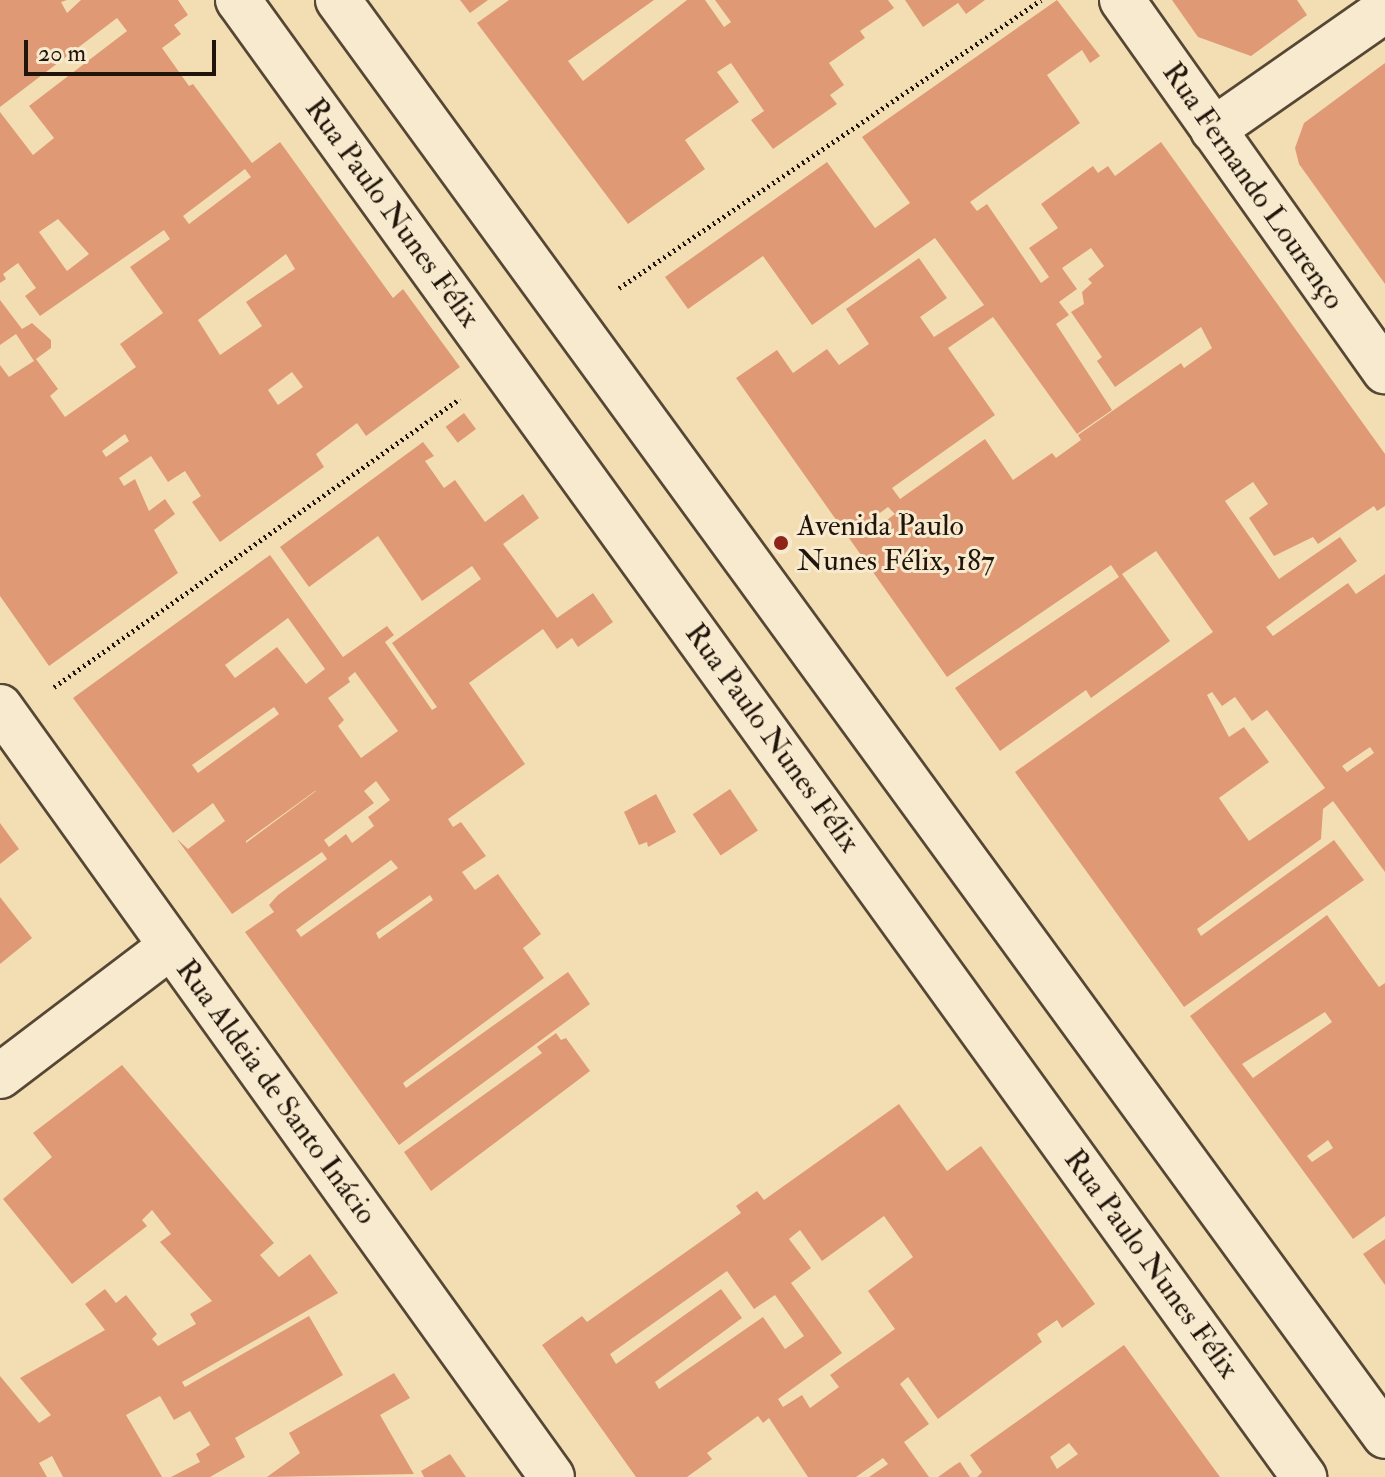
<!DOCTYPE html>
<html>
<head>
<meta charset="utf-8">
<style>
  body { margin:0 }
  #map { position:relative; width:1385px; height:1477px; overflow:hidden; background:#f3deb4; font-family:"IM FELL Double Pica",serif }
  div>[style] { position:absolute }
  [style*='--x'] { left:calc(var(--x)*1px); top:calc(var(--y)*1px); width:calc(var(--w)*1px); rotate:calc(var(--a)*1deg) }
  .building>* { inset:0; background:#df9a75; transform-origin:0 0 }
  .path>* { height:5px; margin-top:-2.5px; transform-origin:0; background:repeating-linear-gradient(90deg,#21150b 0 2px,transparent 0 6px) }
  .roads { filter:drop-shadow(2px 0 #564735) drop-shadow(-2px 0 #564735) drop-shadow(0 2px #564735) drop-shadow(0 -2px #564735) }
  .minor>* { height:44px; margin:-22px; padding:0 22px; transform-origin:22px; border-radius:22px; background:#f7eace }
  .secondary>* { height:44px; margin:-22px; padding:0 22px; transform-origin:22px; border-radius:22px; background:#f7eace }
  .dots>* { width:22px; height:22px; translate:-50% -50%; box-sizing:border-box; border:4px solid #f7eace; border-radius:50% }
  span { translate:-50% -50%; white-space:nowrap; text-align:center; line-height:1.15; -webkit-text-stroke:6px #f7eace; paint-order:stroke }
  .street-label { font-size:30px; color:#21150b }
  .poi-label { font-size:30px; color:#21150b }
  .left { translate:0 -50%; text-align:left }
  .scale { position:absolute; left:24px; top:40px; width:192px; height:36px; box-sizing:border-box; border:4px solid #21150b; border-top:0; padding-left:10px; font-size:24px; line-height:28px; white-space:nowrap; color:#21150b; -webkit-text-stroke:6px #f7eace; paint-order:stroke }
</style>
</head>
<body>
<div id="map">
  <div class="building">
    <div style="clip-path:polygon(evenodd,0 0,67px 0,61px 2px,67px 13px,81px 0,178px 0,188px 15px,174px 25px,181px 34px,162px 48px,189px 86px,193px 84px,252px 163px,280px 142px,393px 298px,403px 289px,460px 367px,366px 436px,357px 423px,316px 454px,324px 467px,220px 542px,192px 502px,201px 496px,185px 471px,168px 482px,151px 456px,119px 478px,124px 486px,135px 479px,149px 511px,165px 499px,175px 514px,154px 530px,178px 573px,49px 666px,0 596px,0 365px,9px 377px,34px 361px,16px 334px,0 345px,0 300px,22px 329px,32px 323px,51px 340px,51px 348px,36px 359px,58px 389px,50px 396px,65px 417px,136px 367px,120px 344px,163px 313px,130px 267px,170px 239px,164px 230px,40px 316px,25px 296px,36px 288px,18px 263px,3px 274px,6px 279px,0 283px,0 112px,33px 155px,54px 138px,29px 106px,127px 31px,117px 18px,0 107px,0 0,245px 169px,251px 177px,189px 224px,183px 216px,245px 169px,0 0,58px 219px,89px 254px,67px 271px,39px 232px,58px 219px,0 0,286px 254px,295px 269px,246px 302px,262px 326px,220px 355px,198px 320px,286px 254px,0 0,292px 372px,303px 387px,278px 405px,268px 390px,292px 372px,0 0,125px 434px,129px 441px,106px 457px,102px 451px,125px 434px)"></div>
    <div style="clip-path:polygon(460px 0,488px 0,470px 13px)"></div>
    <div style="clip-path:polygon(509px 0,654px 0,568px 61px,583px 81px,687px 0,705px 0,724px 27px,731px 22px,715px 0,888px 0,894px 8px,860px 31px,865px 38px,829px 63px,844px 85px,830px 95px,837px 104px,773px 149px,751px 120px,764px 111px,731px 63px,717px 72px,739px 102px,685px 140px,705px 169px,628px 224px,477px 23px)"></div>
    <div style="clip-path:polygon(905px 0,985px 0,966px 14px,958px 3px,923px 27px)"></div>
    <div style="clip-path:polygon(evenodd,1057px 0,1100px 56px,1090px 63px,1082px 50px,1047px 75px,1080px 123px,970px 202px,977px 211px,987px 204px,1041px 283px,1049px 277px,1029px 248px,1058px 228px,1041px 204px,1093px 166px,1098px 173px,1108px 166px,1115px 176px,1161px 142px,1385px 454px,1385px 506px,1377px 511px,1374px 506px,1318px 544px,1313px 537px,1274px 556px,1249px 518px,1268px 504px,1253px 482px,1225px 501px,1279px 579px,1340px 537px,1357px 561px,1266px 627px,1273px 636px,1348px 583px,1356px 594px,1385px 574px,1385px 872px,1333px 801px,1323px 809px,1321px 839px,1197px 929px,1201px 936px,1334px 840px,1364px 880px,1184px 1007px,1015px 772px,1213px 632px,1156px 551px,1122px 574px,1170px 641px,1091px 698px,1086px 690px,1000px 751px,955px 688px,1119px 577px,1111px 565px,947px 677px,736px 378px,777px 350px,793px 373px,827px 349px,839px 365px,869px 344px,846px 309px,919px 258px,947px 298px,920px 317px,934px 337px,984px 305px,935px 238px,812px 325px,763px 256px,688px 309px,665px 277px,827px 162px,875px 228px,910px 203px,862px 137px,1057px 0,1091px 248px,1104px 266px,1088px 279px,1092px 283px,1082px 292px,1084px 304px,1071px 312px,1102px 357px,1097px 361px,1115px 387px,1201px 327px,1212px 348px,1184px 368px,1181px 363px,1078px 435px,1081px 440px,1056px 458px,1052px 453px,1013px 480px,985px 439px,900px 499px,892px 488px,995px 415px,948px 348px,993px 317px,1077px 434px,1112px 410px,1056px 324px,1069px 315px,1059px 302px,1077px 289px,1062px 268px,1091px 248px,1057px 0,888px 507px,895px 514px,866px 535px,861px 527px,888px 507px,1057px 0,1212px 692px,1222px 706px,1235px 697px,1252px 721px,1267px 710px,1325px 788px,1249px 841px,1219px 798px,1269px 762px,1244px 727px,1229px 737px,1207px 695px,1212px 692px,1057px 0,1370px 747px,1374px 753px,1347px 772px,1342px 766px,1370px 747px)"></div>
    <div style="clip-path:polygon(1172px 0,1297px 0,1307px 15px,1251px 56px,1198px 37px)"></div>
    <div style="clip-path:polygon(1385px 63px,1385px 284px,1299px 164px,1295px 148px,1304px 123px)"></div>
    <div style="left:464px;top:413px;width:20px;height:23px;rotate:53deg"></div>
    <div style="clip-path:polygon(evenodd,423px 442px,434px 456px,425px 461px,444px 488px,455px 480px,485px 522px,523px 494px,539px 518px,503px 544px,557px 618px,593px 593px,613px 622px,578px 647px,572px 638px,557px 649px,543px 629px,469px 683px,525px 764px,448px 819px,453px 827px,461px 822px,486px 856px,462px 872px,475px 890px,498px 874px,541px 934px,523px 948px,544px 978px,403px 1083px,406px 1088px,568px 972px,590px 1004px,399px 1145px,245px 932px,274px 912px,269px 905px,278px 895px,327px 859px,322px 852px,232px 914px,177px 839px,188px 849px,225px 821px,213px 803px,173px 833px,73px 698px,270px 555px,343px 657px,387px 626px,394px 635px,385px 642px,432px 710px,437px 707px,392px 643px,481px 579px,472px 566px,422px 601px,378px 536px,309px 587px,280px 547px,423px 442px,288px 618px,325px 669px,306px 684px,277px 647px,235px 678px,225px 665px,288px 618px,423px 442px,355px 672px,398px 731px,361px 758px,338px 726px,344px 720px,328px 698px,350px 682px,348px 678px,355px 672px,423px 442px,274px 707px,279px 714px,198px 773px,192px 765px,274px 707px,423px 442px,376px 781px,390px 800px,368px 817px,374px 826px,352px 843px,346px 834px,329px 847px,324px 840px,374px 803px,364px 791px,376px 781px,423px 442px,315px 791px,316px 791px,246px 843px,246px 841px,315px 791px,423px 442px,391px 860px,398px 868px,301px 937px,296px 930px,391px 860px,423px 442px,430px 895px,433px 900px,379px 939px,376px 933px,430px 895px)"></div>
    <div style="left:730px;top:789px;width:50px;height:45px;rotate:56deg"></div>
    <div style="clip-path:polygon(656px 794px,676px 832px,648px 847px,647px 842px,639px 845px,624px 812px)"></div>
    <div style="clip-path:polygon(0 823px,19px 849px,0 864px)"></div>
    <div style="clip-path:polygon(0 897px,32px 938px,0 964px)"></div>
    <div style="clip-path:polygon(evenodd,1327px 915px,1379px 987px,1385px 983px,1385px 1216px,1353px 1239px,1190px 1016px,1327px 915px,1325px 1012px,1332px 1022px,1253px 1078px,1242px 1064px,1325px 1012px,1327px 915px,1328px 1140px,1333px 1148px,1312px 1162px,1307px 1156px,1328px 1140px)"></div>
    <div style="clip-path:polygon(556px 1033px,561px 1040px,566px 1038px,590px 1071px,431px 1191px,404px 1152px,542px 1053px,537px 1047px)"></div>
    <div style="clip-path:polygon(122px 1065px,274px 1243px,260px 1255px,279px 1277px,310px 1254px,338px 1293px,182px 1382px,185px 1387px,309px 1316px,343px 1375px,235px 1438px,245px 1457px,210px 1477px,171px 1477px,200px 1462px,196px 1454px,210px 1445px,190px 1411px,174px 1420px,160px 1396px,126px 1415px,162px 1477px,63px 1477px,52px 1456px,39px 1463px,47px 1477px,0 1477px,0 1376px,39px 1423px,51px 1415px,20px 1378px,105px 1330px,85px 1304px,105px 1289px,116px 1303px,126px 1295px,157px 1334px,152px 1339px,158px 1346px,196px 1324px,190px 1314px,212px 1301px,160px 1242px,171px 1234px,152px 1210px,142px 1220px,147px 1226px,72px 1284px,3px 1199px,52px 1157px,33px 1133px)"></div>
    <div style="clip-path:polygon(evenodd,899px 1104px,947px 1171px,981px 1146px,1095px 1304px,1062px 1328px,1057px 1320px,1037px 1334px,1042px 1342px,938px 1419px,908px 1377px,900px 1384px,929px 1424px,904px 1442px,929px 1477px,869px 1477px,888px 1464px,883px 1458px,856px 1477px,808px 1477px,769px 1418px,763px 1423px,758px 1416px,707px 1453px,712px 1459px,687px 1477px,636px 1477px,542px 1345px,582px 1316px,587px 1322px,741px 1213px,736px 1206px,757px 1191px,764px 1200px,899px 1104px,884px 1216px,913px 1257px,868px 1291px,895px 1329px,830px 1375px,839px 1387px,810px 1408px,802px 1395px,783px 1407px,778px 1399px,842px 1353px,791px 1283px,811px 1268px,789px 1239px,800px 1230px,822px 1261px,884px 1216px,899px 1104px,727px 1271px,754px 1309px,775px 1295px,804px 1336px,785px 1349px,763px 1317px,659px 1389px,655px 1382px,742px 1318px,721px 1289px,616px 1364px,610px 1354px,727px 1271px)"></div>
    <div style="clip-path:polygon(1385px 1239px,1385px 1285px,1363px 1254px)"></div>
    <div style="clip-path:polygon(evenodd,1124px 1345px,1220px 1477px,977px 1477px,982px 1472px,970px 1455px,1124px 1345px,1069px 1443px,1078px 1454px,1057px 1469px,1050px 1457px,1069px 1443px)"></div>
    <div style="clip-path:polygon(394px 1373px,410px 1398px,380px 1415px,414px 1474px,267px 1477px,300px 1453px,289px 1433px)"></div>
    <div style="clip-path:polygon(450px 1454px,466px 1477px,424px 1477px,421px 1471px)"></div>
    <div style="clip-path:polygon(960px 1462px,970px 1477px,938px 1477px,955px 1465px)"></div>
  </div>
  <div class="path">
    <div style="--x:619;--y:288;--w:511;--a:-34.31"></div>
    <div style="--x:54;--y:687;--w:498;--a:-35.4"></div>
  </div>
  <div class="roads">
    <div class="minor">
      <div style="--x:1122;--y:0;--w:455;--a:54.7"></div>
      <div style="--x:1213;--y:130;--w:210;--a:-34.9"></div>
      <div style="--x:0;--y:707;--w:947;--a:54.36"></div>
      <div style="--x:0;--y:1076;--w:215;--a:-37.2"></div>
    </div>
    <div class="secondary">
      <div style="--x:238;--y:0;--w:1822;--a:54.18"></div>
      <div style="--x:338;--y:0;--w:1777;--a:53.9"></div>
    </div>
  </div>
  <div class="dots">
    <div style="left:781px;top:543px;background:#8f2418"></div>
  </div>
  <div class="street-label">
    <span style="left:1253px;top:186px;rotate:55deg">Rua Fernando Lourenço</span>
    <span style="left:392px;top:213px;rotate:54deg">Rua Paulo Nunes Félix</span>
    <span style="left:772px;top:738px;rotate:54deg">Rua Paulo Nunes Félix</span>
    <span style="left:276px;top:1092px;rotate:54deg">Rua Aldeia de Santo Inácio</span>
    <span style="left:1151px;top:1264px;rotate:54deg">Rua Paulo Nunes Félix</span>
  </div>
  <div class="poi-label">
    <span class="left" style="left:797px;top:543px">Avenida Paulo<br>Nunes Félix, 187</span>
  </div>
  <div class="scale">20 m</div>
</div>
</body>
</html>
